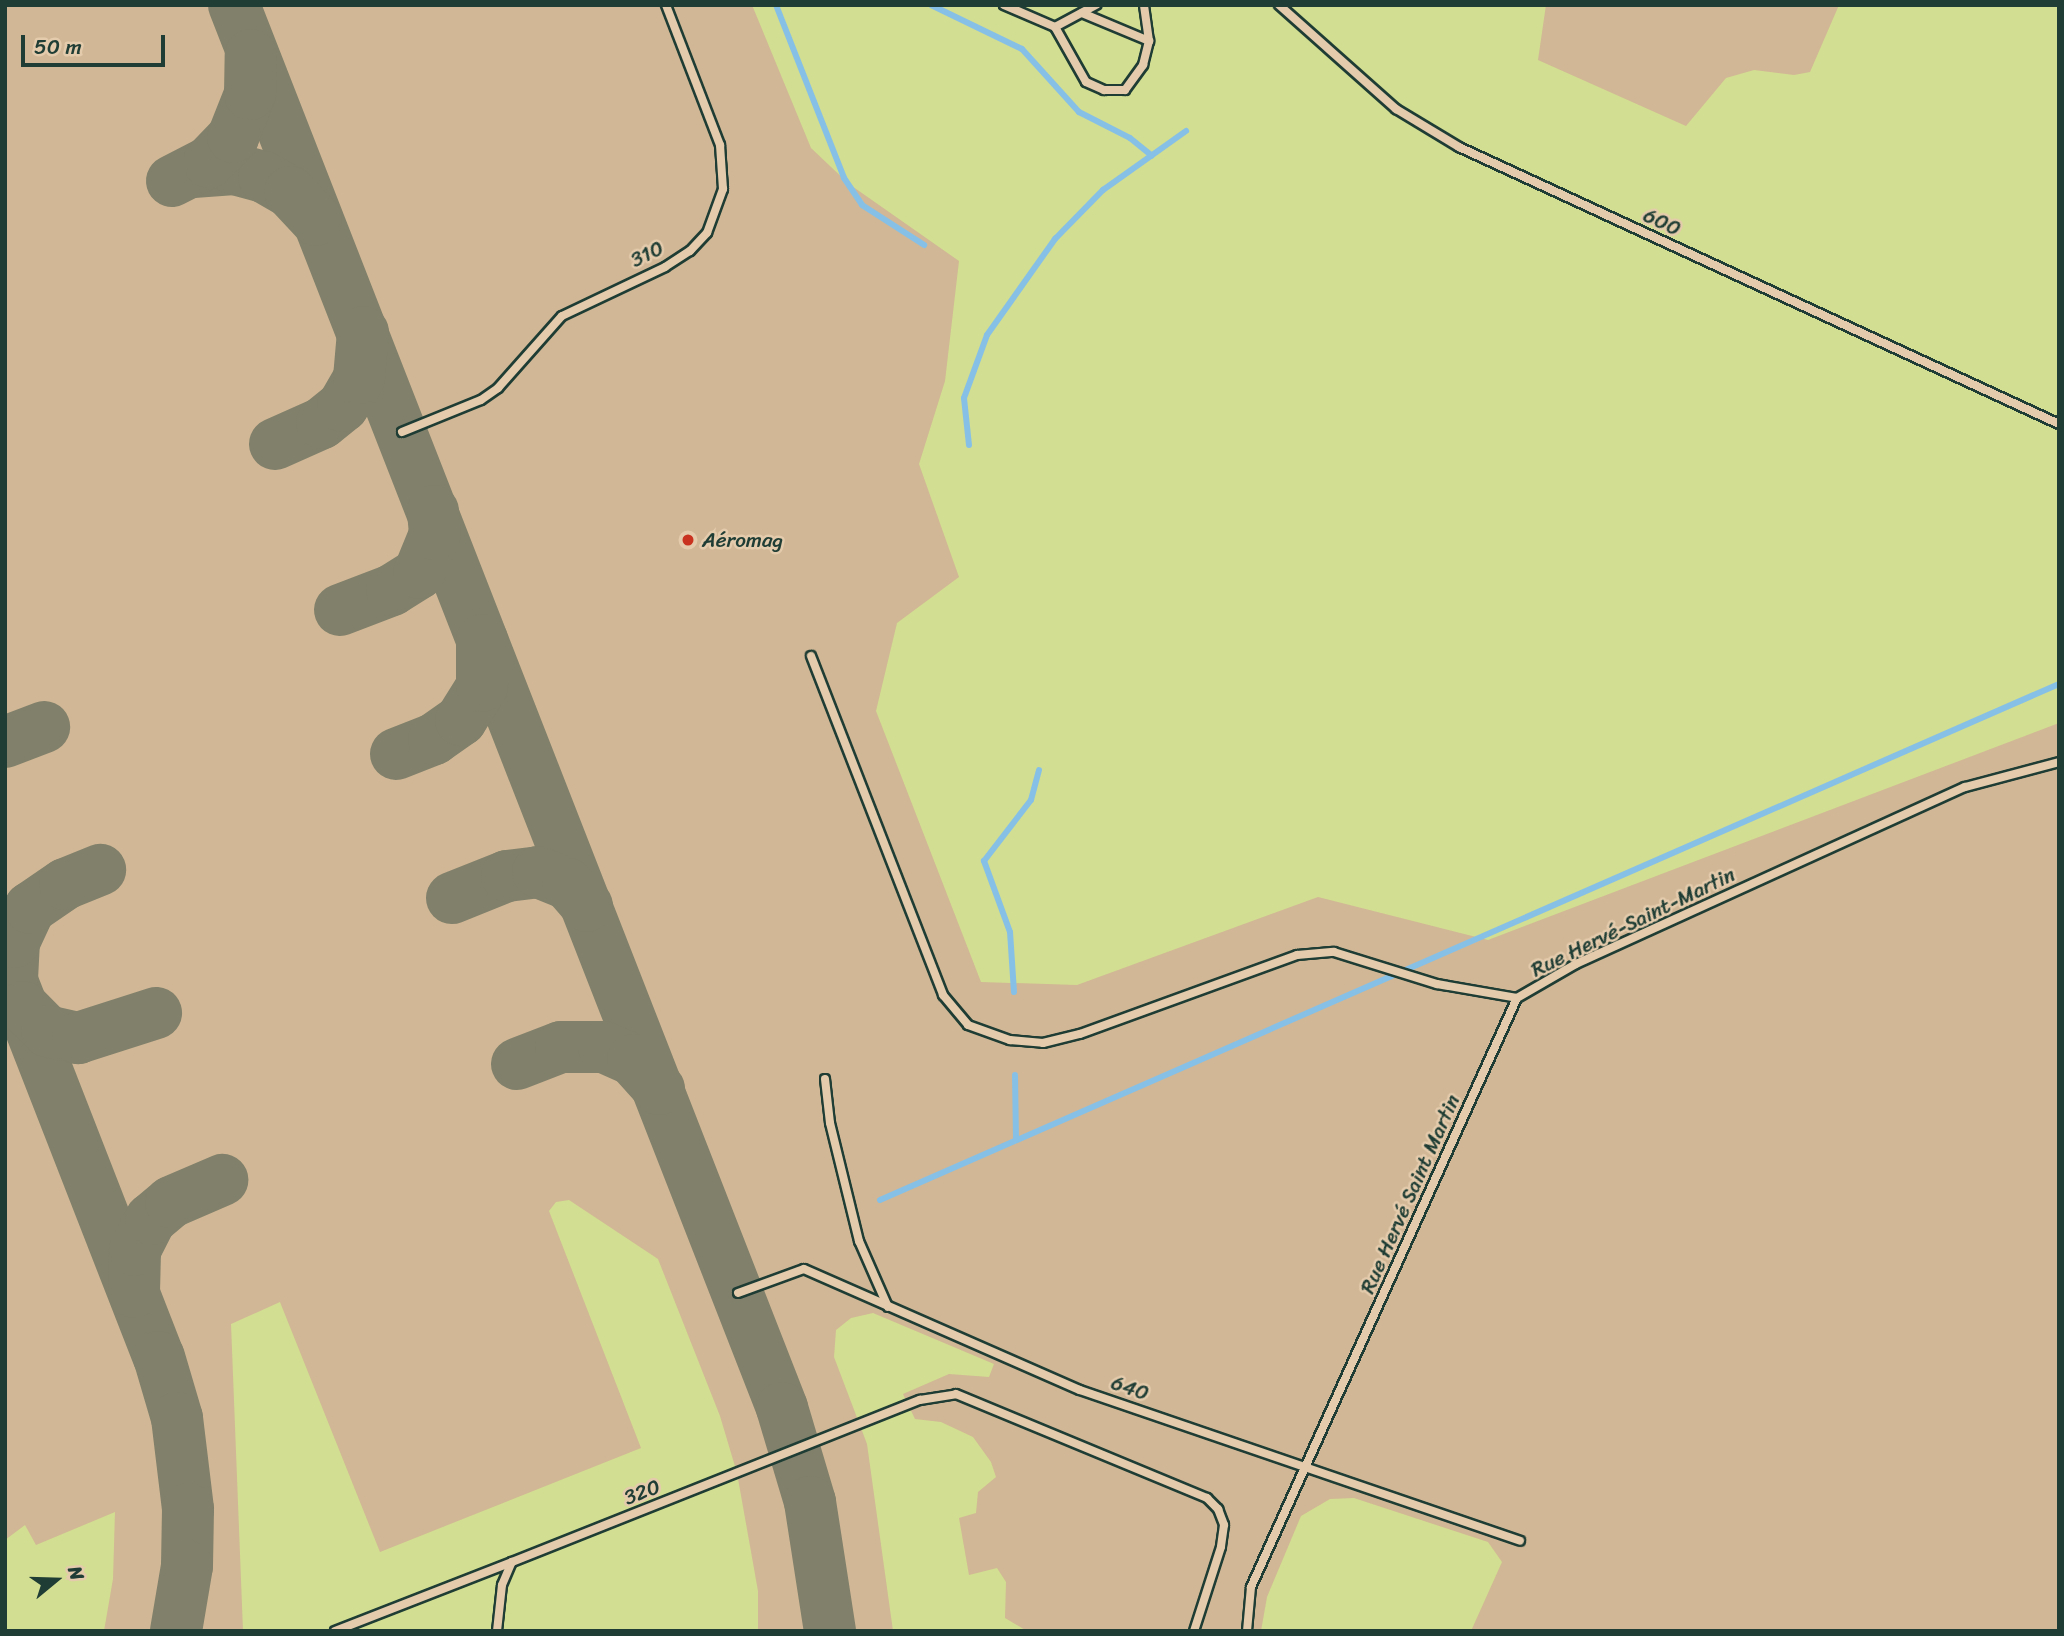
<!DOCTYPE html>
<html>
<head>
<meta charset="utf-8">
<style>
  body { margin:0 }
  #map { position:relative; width:2064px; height:1636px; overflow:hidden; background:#e1c4a2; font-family:Sriracha,sans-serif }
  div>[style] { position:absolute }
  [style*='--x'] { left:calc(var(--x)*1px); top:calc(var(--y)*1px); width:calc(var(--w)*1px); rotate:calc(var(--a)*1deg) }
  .built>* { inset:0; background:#d1b795; transform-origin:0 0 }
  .green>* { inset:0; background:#d2de91 }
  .stream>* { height:6px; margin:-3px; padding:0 3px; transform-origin:3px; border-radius:3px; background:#87c0e6 }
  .taxiway>* { height:52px; margin:-26px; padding:0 26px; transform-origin:26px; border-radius:26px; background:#80806b }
  .roads { filter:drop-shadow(2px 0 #1f3d34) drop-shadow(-2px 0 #1f3d34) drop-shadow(0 2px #1f3d34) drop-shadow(0 -2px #1f3d34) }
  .service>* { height:8px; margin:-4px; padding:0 4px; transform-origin:4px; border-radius:4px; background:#e4cbac }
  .dots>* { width:19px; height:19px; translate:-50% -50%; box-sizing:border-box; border:4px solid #e4cbac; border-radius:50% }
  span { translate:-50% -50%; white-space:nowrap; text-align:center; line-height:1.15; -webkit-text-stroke:5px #e4cbac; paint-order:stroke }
  .street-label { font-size:21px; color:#1f3d34 }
  .poi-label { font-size:21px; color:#1f3d34 }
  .left { translate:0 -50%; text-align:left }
  .frame { position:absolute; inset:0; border:7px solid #1f3d34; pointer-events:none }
  .north { position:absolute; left:21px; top:1545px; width:70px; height:70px; -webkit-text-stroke:5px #e4cbac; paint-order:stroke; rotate:71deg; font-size:19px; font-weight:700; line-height:28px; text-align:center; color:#1f3d34 }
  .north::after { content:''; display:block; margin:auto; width:24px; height:32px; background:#1f3d34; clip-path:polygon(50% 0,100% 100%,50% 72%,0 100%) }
  .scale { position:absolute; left:21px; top:35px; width:144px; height:32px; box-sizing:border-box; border:4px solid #1f3d34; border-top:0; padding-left:9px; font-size:21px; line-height:24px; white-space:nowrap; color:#1f3d34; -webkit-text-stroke:5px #e4cbac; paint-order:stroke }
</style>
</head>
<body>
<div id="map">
  <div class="built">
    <div style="left:5px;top:5px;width:2054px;height:1626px"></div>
  </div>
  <div class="green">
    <div style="clip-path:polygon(752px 5px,1546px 5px,1538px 60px,1686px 126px,1726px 78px,1754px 70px,1794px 75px,1810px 72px,1839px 5px,2059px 5px,2059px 723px,1488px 940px,1318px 897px,1077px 985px,981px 982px,876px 711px,897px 623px,959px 577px,919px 464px,945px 381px,959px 261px,849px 184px,811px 148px)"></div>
    <div style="clip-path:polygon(569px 1200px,658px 1259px,720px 1416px,737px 1473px,758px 1591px,758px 1631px,243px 1631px,231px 1324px,280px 1302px,380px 1552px,641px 1448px,549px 1211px,556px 1202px)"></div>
    <div style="clip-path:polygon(873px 1313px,994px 1364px,989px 1377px,949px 1374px,903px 1394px,915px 1419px,941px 1422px,973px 1437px,991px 1462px,996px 1477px,978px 1492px,976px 1513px,959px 1518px,969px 1575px,997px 1568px,1006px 1582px,1005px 1618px,1027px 1631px,893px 1631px,867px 1444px,834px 1357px,836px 1330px,851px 1318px)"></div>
    <div style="clip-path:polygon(1354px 1498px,1488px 1542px,1502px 1562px,1471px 1631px,1261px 1631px,1267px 1597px,1301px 1516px,1330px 1499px)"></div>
    <div style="clip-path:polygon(115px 1512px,113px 1579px,104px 1631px,5px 1631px,5px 1540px,25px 1525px,36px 1545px)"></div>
  </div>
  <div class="stream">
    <div style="--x:776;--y:5;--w:186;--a:68.5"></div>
    <div style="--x:844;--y:178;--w:32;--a:56"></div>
    <div style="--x:862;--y:205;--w:74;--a:32.8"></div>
    <div style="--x:931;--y:5;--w:101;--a:25.8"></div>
    <div style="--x:1022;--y:49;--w:85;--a:47.9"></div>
    <div style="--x:1079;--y:112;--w:57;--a:27"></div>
    <div style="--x:1130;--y:138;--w:28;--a:39"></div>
    <div style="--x:969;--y:445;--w:47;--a:-96.1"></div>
    <div style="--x:964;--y:398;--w:67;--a:-69.9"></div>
    <div style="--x:987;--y:335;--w:118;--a:-54.7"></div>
    <div style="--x:1055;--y:239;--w:69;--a:-45.6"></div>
    <div style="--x:1103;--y:190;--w:102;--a:-35.4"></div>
    <div style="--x:1014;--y:992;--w:60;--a:-93.8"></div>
    <div style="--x:1010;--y:932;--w:76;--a:-110.1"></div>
    <div style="--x:984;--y:861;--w:77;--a:-52.4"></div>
    <div style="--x:1031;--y:800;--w:31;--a:-75"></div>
    <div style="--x:1015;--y:1075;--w:64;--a:89.1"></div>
    <div style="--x:880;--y:1200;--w:1287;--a:-23.64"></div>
  </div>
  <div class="taxiway">
    <div style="--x:234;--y:5;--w:1506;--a:68.66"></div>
    <div style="--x:782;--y:1408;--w:98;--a:73.4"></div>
    <div style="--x:810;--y:1502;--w:131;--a:81.2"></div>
    <div style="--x:193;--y:172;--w:41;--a:-4.2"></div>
    <div style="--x:234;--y:169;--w:31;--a:15"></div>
    <div style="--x:264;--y:177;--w:30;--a:30"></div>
    <div style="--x:290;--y:192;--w:38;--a:47"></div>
    <div style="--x:172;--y:181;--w:42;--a:-27.2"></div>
    <div style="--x:209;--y:162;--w:35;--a:-46"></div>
    <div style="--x:233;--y:137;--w:46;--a:-68.4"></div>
    <div style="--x:250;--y:94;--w:39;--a:-89"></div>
    <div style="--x:275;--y:444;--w:51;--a:-24.1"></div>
    <div style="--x:322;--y:423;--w:27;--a:-39"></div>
    <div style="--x:343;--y:406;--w:32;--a:-60"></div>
    <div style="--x:359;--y:378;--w:46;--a:-85"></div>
    <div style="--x:340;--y:610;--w:56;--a:-21"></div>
    <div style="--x:392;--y:590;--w:32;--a:-32"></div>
    <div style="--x:419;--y:573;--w:42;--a:-67.7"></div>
    <div style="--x:435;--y:534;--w:23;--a:-95"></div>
    <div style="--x:5;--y:742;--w:42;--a:-21"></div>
    <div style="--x:396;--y:754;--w:41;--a:-21.5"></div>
    <div style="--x:434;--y:739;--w:33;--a:-35"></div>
    <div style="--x:461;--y:720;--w:40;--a:-58"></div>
    <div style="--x:482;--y:686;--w:46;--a:-90"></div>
    <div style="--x:452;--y:898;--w:59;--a:-21.8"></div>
    <div style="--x:507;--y:876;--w:31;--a:-7"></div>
    <div style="--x:538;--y:872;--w:32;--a:22"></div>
    <div style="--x:568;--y:884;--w:29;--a:49"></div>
    <div style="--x:5;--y:963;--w:423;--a:68.7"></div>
    <div style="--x:159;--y:1357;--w:64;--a:73.6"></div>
    <div style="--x:177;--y:1418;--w:92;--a:83.1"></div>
    <div style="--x:188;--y:1509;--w:57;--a:91"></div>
    <div style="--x:187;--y:1566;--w:66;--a:99.6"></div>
    <div style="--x:12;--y:979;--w:37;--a:-87"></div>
    <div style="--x:14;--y:942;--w:38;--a:-65"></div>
    <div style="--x:30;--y:908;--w:42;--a:-34.4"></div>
    <div style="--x:65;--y:884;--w:38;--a:-22"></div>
    <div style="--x:23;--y:1007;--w:34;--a:45"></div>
    <div style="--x:47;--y:1031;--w:32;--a:13"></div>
    <div style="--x:78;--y:1038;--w:82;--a:-17.8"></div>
    <div style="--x:517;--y:1064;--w:47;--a:-21.1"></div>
    <div style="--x:561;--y:1047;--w:43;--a:0"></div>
    <div style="--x:604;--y:1047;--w:32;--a:24"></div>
    <div style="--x:633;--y:1060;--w:39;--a:48"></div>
    <div style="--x:134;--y:1292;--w:42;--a:-88.6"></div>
    <div style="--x:135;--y:1250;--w:35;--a:-63"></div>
    <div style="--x:151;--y:1219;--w:26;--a:-40"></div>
    <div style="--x:171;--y:1202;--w:56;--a:-23.3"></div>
  </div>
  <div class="roads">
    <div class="service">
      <div style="--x:1004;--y:5;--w:56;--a:23.3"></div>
      <div style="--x:1055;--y:27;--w:63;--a:60.6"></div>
      <div style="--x:1086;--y:82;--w:20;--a:24"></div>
      <div style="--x:1104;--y:90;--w:21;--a:0"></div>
      <div style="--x:1125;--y:90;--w:31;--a:-54"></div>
      <div style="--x:1143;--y:65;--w:25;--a:-76"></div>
      <div style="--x:1149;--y:41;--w:36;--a:-98"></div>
      <div style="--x:1279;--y:5;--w:157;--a:41.6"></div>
      <div style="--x:1396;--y:109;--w:74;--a:31.1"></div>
      <div style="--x:1459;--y:147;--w:661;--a:24.78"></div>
      <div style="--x:1082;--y:13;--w:73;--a:22.7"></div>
      <div style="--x:1055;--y:27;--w:47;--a:-28.2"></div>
      <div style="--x:402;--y:432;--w:85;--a:-22.1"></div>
      <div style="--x:481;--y:400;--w:21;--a:-35"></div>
      <div style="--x:498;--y:388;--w:96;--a:-48.4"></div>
      <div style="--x:562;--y:316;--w:114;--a:-25.4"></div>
      <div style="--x:665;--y:267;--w:30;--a:-33"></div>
      <div style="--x:690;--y:251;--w:25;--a:-47"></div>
      <div style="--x:707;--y:233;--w:47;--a:-70"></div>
      <div style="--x:723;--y:189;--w:44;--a:-93.9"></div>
      <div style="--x:720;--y:145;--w:150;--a:-111.1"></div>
      <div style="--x:811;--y:656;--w:364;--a:68.7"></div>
      <div style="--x:943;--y:995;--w:39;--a:50"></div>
      <div style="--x:968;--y:1025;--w:45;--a:19.7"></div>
      <div style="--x:1010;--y:1040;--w:33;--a:5"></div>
      <div style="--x:1043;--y:1043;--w:38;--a:-14"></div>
      <div style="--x:1080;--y:1034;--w:231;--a:-20"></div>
      <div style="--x:1297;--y:955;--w:37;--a:-5"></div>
      <div style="--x:1334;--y:952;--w:108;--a:17.3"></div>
      <div style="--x:1437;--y:984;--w:81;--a:9.9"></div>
      <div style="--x:1517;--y:998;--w:68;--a:-30"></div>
      <div style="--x:1576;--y:964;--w:427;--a:-24.5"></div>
      <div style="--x:1965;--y:787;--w:97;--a:-14.9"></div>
      <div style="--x:825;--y:1079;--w:44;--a:83.5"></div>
      <div style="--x:830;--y:1123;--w:122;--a:76.2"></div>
      <div style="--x:859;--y:1241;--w:72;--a:66.3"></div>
      <div style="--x:738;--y:1293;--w:70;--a:-20"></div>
      <div style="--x:804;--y:1269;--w:301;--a:23.7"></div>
      <div style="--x:1080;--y:1390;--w:465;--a:18.9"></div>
      <div style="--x:335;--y:1631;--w:190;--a:-21.3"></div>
      <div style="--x:497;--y:1631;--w:46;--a:-83.8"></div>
      <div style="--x:502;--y:1585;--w:25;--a:-67"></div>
      <div style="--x:512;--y:1562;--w:439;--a:-21.7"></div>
      <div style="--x:920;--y:1400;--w:36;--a:-9"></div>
      <div style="--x:956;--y:1394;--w:272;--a:22.5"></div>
      <div style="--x:1207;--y:1498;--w:16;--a:45"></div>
      <div style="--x:1218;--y:1509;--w:17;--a:69"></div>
      <div style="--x:1224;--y:1525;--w:22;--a:98"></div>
      <div style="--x:1221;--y:1547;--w:88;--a:107.8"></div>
      <div style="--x:1247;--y:1631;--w:44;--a:-84.8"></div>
      <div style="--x:1251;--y:1587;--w:646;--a:-65.7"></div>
    </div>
  </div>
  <div class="dots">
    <div style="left:688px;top:540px;background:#c8321e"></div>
  </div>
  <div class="street-label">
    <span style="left:1662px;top:222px;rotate:25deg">600</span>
    <span style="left:647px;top:254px;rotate:-26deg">310</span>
    <span style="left:1633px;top:922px;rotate:-26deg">Rue Hervé-Saint-Martin</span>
    <span style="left:1410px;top:1194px;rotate:-66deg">Rue Hervé Saint Martin</span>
    <span style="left:1130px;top:1388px;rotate:19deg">640</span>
    <span style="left:642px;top:1492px;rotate:-21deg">320</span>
  </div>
  <div class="poi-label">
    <span class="left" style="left:702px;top:540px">Aéromag</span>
  </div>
  <div class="frame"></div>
  <div class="north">N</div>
  <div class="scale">50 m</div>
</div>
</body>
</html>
